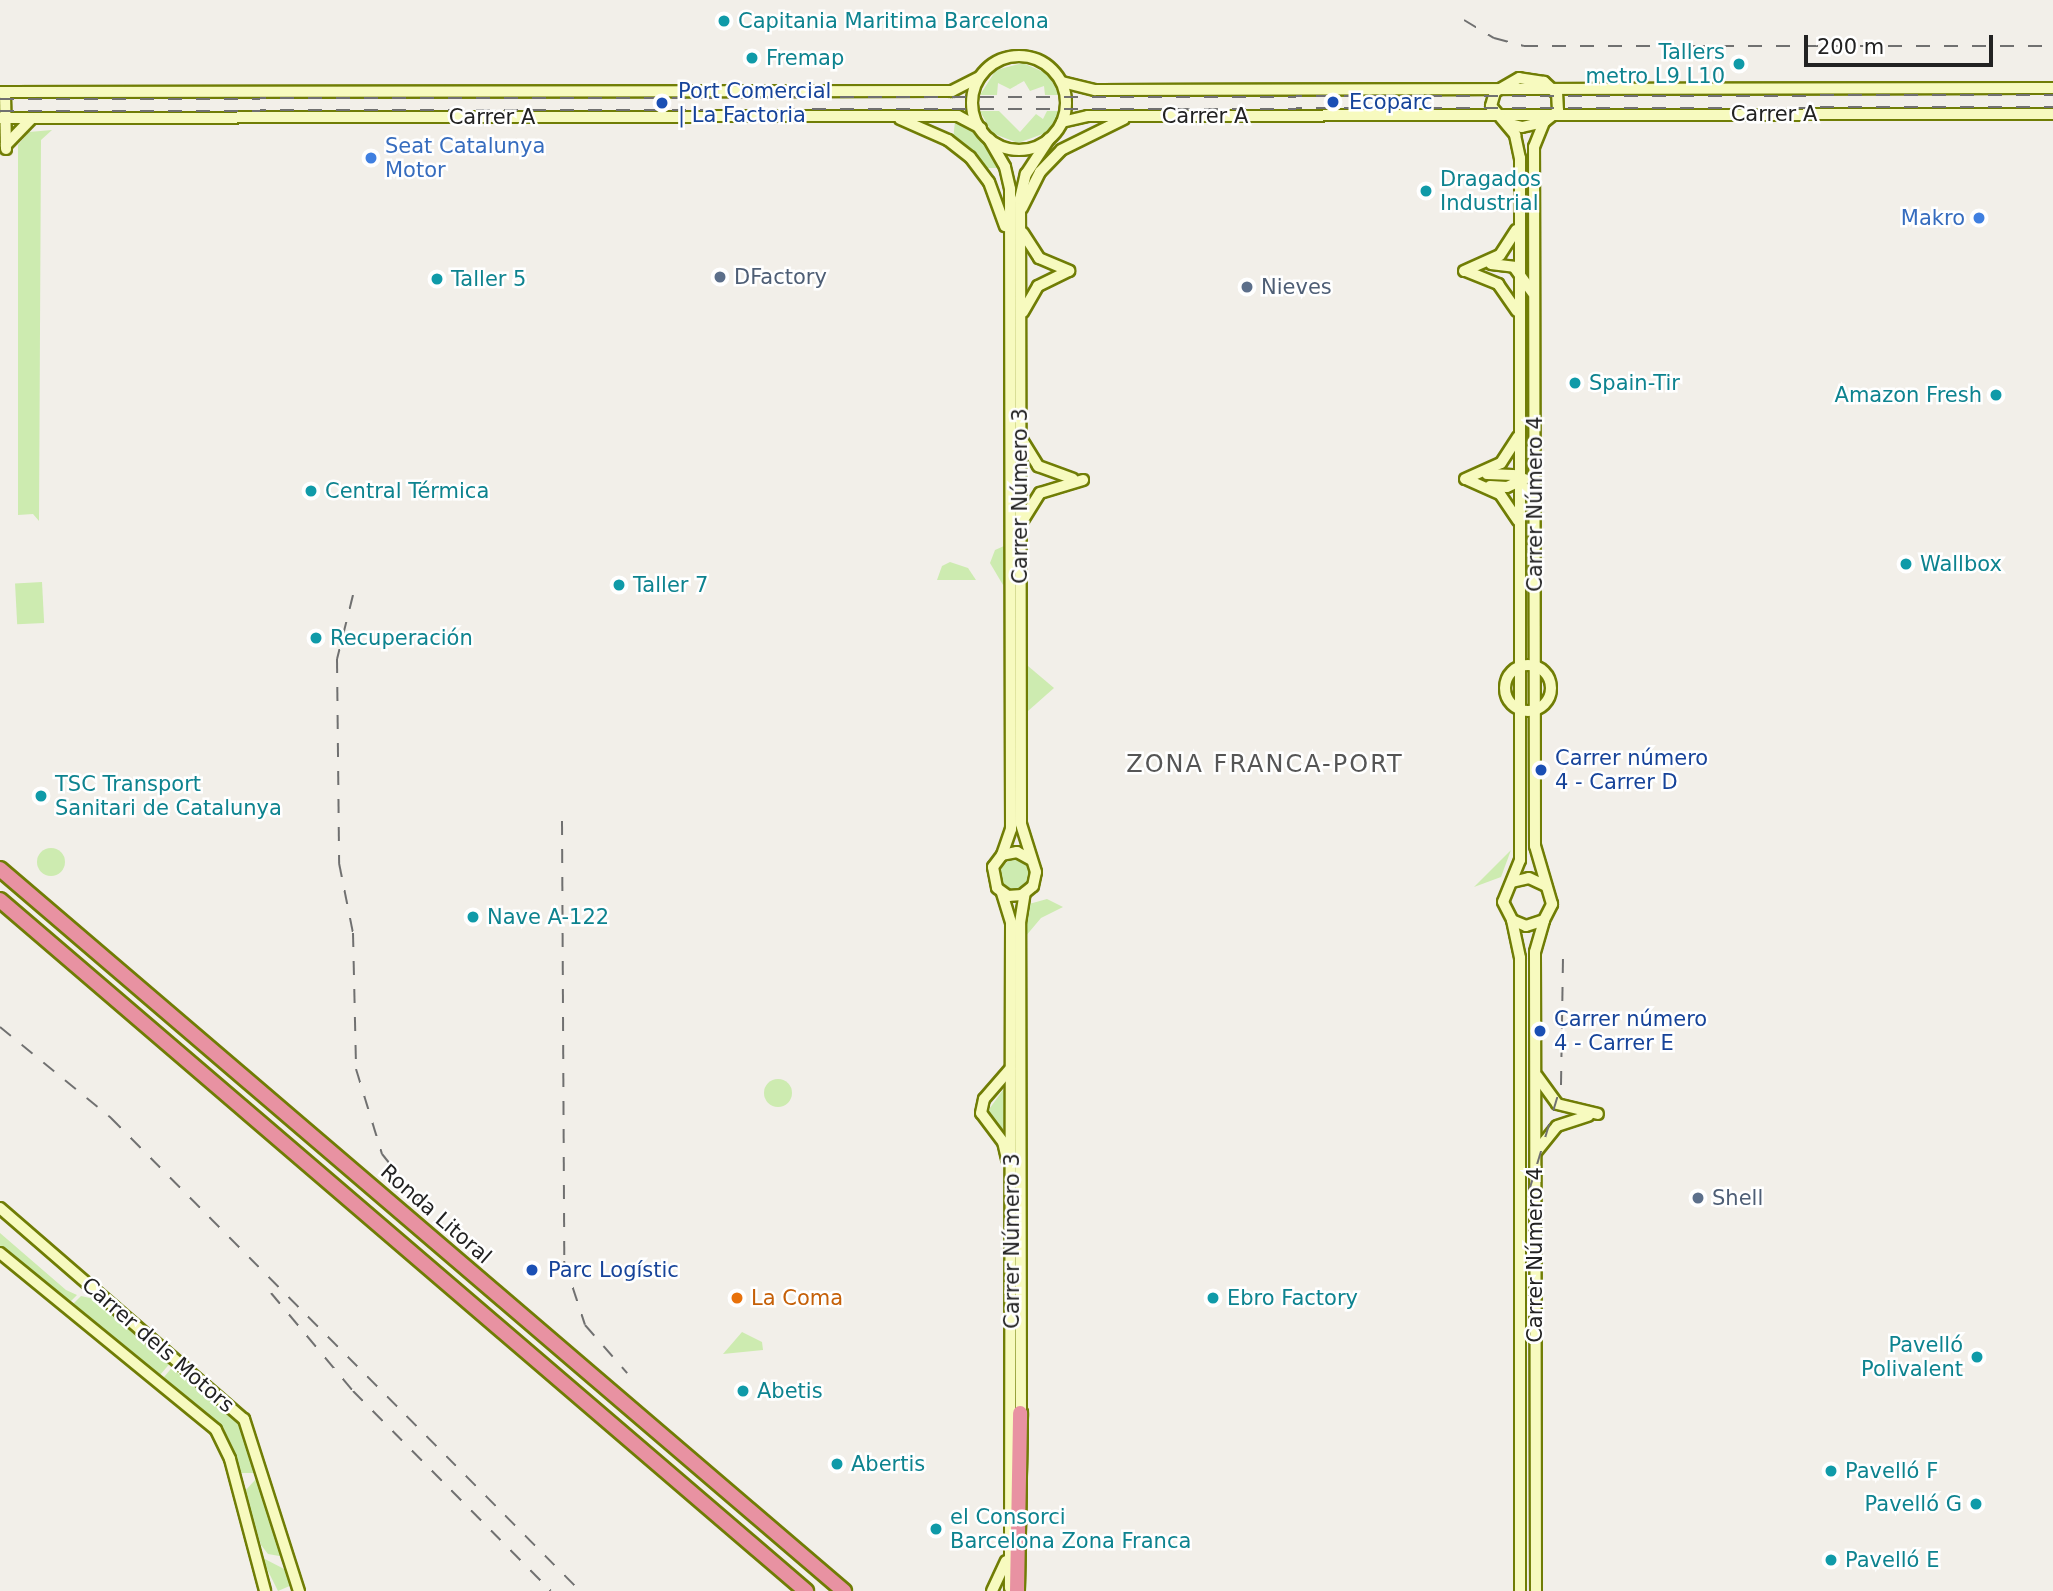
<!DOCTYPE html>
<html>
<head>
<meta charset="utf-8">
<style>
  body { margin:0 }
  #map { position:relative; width:2053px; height:1591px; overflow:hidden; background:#f2efe9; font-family:"DejaVu Sans",sans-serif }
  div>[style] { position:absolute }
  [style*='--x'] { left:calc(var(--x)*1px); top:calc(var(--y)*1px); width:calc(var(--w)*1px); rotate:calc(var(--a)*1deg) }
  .grass>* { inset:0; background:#cdebb0; transform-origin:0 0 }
  .round { border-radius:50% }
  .roads { filter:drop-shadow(2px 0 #707d05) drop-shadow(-2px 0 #707d05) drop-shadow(0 2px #707d05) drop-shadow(0 -2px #707d05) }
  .secondary>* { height:10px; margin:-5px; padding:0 5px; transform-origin:5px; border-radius:5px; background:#f7fabf }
  .secondary>.ring { margin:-5px; padding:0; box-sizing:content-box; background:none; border:10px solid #f7fabf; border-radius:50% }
  .highway>* { height:14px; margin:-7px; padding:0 7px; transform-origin:7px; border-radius:7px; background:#e892a2 }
  .rail>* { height:2px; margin-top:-1px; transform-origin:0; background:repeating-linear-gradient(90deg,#707070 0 14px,transparent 0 28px) }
  .dots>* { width:19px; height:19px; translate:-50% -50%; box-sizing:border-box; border:4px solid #fff; border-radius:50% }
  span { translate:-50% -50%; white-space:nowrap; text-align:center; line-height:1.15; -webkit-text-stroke:5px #fff; paint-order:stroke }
  .culture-label { font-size:21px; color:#0d838f }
  .left { translate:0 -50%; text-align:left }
  .right { translate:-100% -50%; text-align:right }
  .transit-label { font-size:21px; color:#164399 }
  .street-label { font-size:21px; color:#222 }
  .shop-label { font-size:21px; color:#366cbe }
  .service-label { font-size:21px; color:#4e5e75 }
  .food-label { font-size:21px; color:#c56008 }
  .quarter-label { font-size:24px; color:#555; letter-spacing:2px }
  .scale { position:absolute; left:1804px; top:35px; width:189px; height:32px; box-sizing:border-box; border:4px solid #222; border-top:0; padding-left:9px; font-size:21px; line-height:24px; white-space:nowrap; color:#222; -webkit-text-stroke:5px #fff; paint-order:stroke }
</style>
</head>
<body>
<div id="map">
  <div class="grass">
    <div style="clip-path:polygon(1023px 63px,1048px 74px,1059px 95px,1045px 95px,1044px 86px,1030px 91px,1024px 81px,1010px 89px,998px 83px,997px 95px,980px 95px,996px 70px)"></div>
    <div style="clip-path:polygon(980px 111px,999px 111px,1020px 132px,1036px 114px,1043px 119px,1047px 111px,1060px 111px,1048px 132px,1018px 143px,992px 133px)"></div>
    <div style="clip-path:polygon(955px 121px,971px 127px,1002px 168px,982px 168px,953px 140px)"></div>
    <div style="clip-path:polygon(52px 130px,41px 140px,39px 521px,33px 514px,18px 515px,18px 145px,29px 132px)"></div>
    <div style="clip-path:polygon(1004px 546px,1005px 583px,1003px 585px,990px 563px,995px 550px)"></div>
    <div style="clip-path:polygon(950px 562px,968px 568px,976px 580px,937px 580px,942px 566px)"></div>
    <div style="left:42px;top:582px;width:41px;height:27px;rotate:87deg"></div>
    <div style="clip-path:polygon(1028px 666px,1054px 688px,1028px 711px)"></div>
    <div class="round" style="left:37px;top:848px;width:28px;height:28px"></div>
    <div style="clip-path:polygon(1511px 850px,1501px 877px,1474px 887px)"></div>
    <div class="round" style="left:1000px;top:860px;width:30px;height:30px"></div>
    <div style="clip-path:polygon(1047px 899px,1063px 907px,1041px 918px,1025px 937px,1029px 904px)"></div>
    <div class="round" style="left:764px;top:1079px;width:28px;height:28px"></div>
    <div style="clip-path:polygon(1003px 1090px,1006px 1092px,1003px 1133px,987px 1112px)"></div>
    <div style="clip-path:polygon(0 1233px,66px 1290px,77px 1295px,70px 1302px,0 1246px)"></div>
    <div style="clip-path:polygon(81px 1296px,99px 1300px,172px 1361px,160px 1375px,73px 1304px)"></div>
    <div style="clip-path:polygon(742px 1332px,762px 1342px,763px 1350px,723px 1354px)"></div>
    <div style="clip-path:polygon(175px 1364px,239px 1420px,254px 1473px,239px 1473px,220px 1428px,164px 1377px)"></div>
    <div style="clip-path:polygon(256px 1479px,262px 1485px,285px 1557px,268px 1554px,261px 1545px,244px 1492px)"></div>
    <div style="clip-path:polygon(261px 1557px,288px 1571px,292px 1585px,278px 1591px)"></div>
  </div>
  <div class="roads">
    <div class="secondary">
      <div class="ring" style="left:972px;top:56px;width:84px;height:84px"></div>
      <div style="--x:1062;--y:82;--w:34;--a:14"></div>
      <div style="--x:1095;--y:90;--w:958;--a:-0.12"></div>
      <div style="--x:0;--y:92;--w:952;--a:-0.06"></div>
      <div style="--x:952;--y:91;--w:31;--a:-27"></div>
      <div style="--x:5;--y:92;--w:57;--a:89"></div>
      <div style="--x:0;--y:118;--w:958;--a:-0.12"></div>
      <div style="--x:958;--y:116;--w:26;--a:28"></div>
      <div style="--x:900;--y:119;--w:52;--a:23.6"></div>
      <div style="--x:948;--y:140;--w:28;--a:38"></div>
      <div style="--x:970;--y:157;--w:31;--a:53"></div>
      <div style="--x:989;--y:182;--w:47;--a:70"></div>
      <div style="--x:1062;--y:122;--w:27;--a:-13"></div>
      <div style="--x:1088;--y:116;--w:965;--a:-0.12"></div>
      <div style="--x:1506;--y:123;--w:16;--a:14"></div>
      <div style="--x:1522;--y:127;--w:23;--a:-13"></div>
      <div style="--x:1544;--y:122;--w:18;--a:-38"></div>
      <div style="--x:1558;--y:111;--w:17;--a:-93"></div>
      <div style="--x:1557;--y:94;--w:18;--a:-137"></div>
      <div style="--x:1544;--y:82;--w:25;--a:-171"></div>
      <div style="--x:1519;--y:78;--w:28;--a:150"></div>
      <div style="--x:1495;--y:92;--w:15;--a:106"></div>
      <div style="--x:1491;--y:106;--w:38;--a:50"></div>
      <div style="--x:1515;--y:135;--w:24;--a:78"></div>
      <div style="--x:1520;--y:158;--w:702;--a:90"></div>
      <div style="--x:1520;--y:860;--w:45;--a:112"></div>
      <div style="--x:1503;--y:902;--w:20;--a:63"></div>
      <div style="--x:1512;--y:920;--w:15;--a:23"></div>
      <div style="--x:1526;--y:926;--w:19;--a:-18"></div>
      <div style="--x:1544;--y:920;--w:18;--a:-63"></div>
      <div style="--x:1552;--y:904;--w:60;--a:-106.3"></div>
      <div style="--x:1535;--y:846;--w:699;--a:-90.08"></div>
      <div style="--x:1534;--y:147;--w:27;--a:-68"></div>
      <div style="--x:989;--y:139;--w:32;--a:60"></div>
      <div style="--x:1005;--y:167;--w:23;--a:77"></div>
      <div style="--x:1010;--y:189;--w:640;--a:89.91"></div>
      <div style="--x:1011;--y:829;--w:28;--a:109"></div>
      <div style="--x:6;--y:145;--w:36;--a:-46"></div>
      <div style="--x:1022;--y:208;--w:40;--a:-63.4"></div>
      <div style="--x:1040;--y:172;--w:30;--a:-46"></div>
      <div style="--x:1061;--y:150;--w:70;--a:-26.2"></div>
      <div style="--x:1023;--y:233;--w:30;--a:57"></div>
      <div style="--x:1039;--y:258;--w:33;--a:23"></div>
      <div style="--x:1491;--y:264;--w:23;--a:7"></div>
      <div style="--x:1514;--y:267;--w:32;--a:54"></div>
      <div style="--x:1464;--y:271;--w:39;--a:-24"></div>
      <div style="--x:1500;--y:255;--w:30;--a:-57"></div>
      <div style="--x:1466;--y:271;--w:35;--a:22"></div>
      <div style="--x:1498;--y:284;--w:33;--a:55"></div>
      <div style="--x:1023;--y:312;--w:30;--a:-60"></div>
      <div style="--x:1038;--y:286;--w:34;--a:-26"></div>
      <div style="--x:1022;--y:440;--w:31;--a:58"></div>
      <div style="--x:1038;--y:466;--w:37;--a:20"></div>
      <div style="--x:1487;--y:474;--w:26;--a:2"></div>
      <div style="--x:1513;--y:475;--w:33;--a:49"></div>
      <div style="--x:1465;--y:479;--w:39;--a:-24"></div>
      <div style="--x:1501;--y:463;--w:31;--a:-57"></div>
      <div style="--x:1468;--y:480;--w:35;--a:24"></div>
      <div style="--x:1500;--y:494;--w:32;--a:56"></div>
      <div style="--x:1490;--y:486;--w:17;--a:3"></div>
      <div style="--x:1507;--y:487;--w:19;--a:-25"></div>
      <div style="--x:1023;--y:520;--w:32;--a:-58"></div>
      <div style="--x:1040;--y:493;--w:45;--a:-16.8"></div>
      <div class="ring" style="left:1505px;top:665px;width:36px;height:36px"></div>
      <div style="--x:1030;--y:859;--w:15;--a:-152"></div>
      <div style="--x:1017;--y:852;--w:15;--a:169"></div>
      <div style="--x:1002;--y:855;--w:15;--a:127"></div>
      <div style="--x:993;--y:867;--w:21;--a:79"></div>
      <div style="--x:997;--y:888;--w:14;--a:36"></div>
      <div style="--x:1008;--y:896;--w:14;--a:-4"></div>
      <div style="--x:1022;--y:895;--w:14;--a:-39"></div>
      <div style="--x:1033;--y:886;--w:14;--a:-78"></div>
      <div style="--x:1036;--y:872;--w:50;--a:-107.4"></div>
      <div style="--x:1021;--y:824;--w:625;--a:-90.09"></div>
      <div style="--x:1020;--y:199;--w:26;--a:-77"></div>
      <div style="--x:1026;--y:174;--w:42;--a:-56.7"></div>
      <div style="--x:1512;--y:882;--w:17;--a:-13"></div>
      <div style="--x:1529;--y:878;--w:19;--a:25"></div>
      <div style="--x:1002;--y:893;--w:31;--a:73"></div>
      <div style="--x:1011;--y:923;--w:665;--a:90.09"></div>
      <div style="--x:1512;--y:920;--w:39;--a:78"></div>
      <div style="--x:1520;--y:958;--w:633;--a:90"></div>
      <div style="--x:1537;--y:1076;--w:34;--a:54"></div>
      <div style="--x:1557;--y:1104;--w:42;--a:13.7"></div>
      <div style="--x:1536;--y:1152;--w:33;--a:-51"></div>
      <div style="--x:1557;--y:1126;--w:33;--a:-18"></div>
      <div style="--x:1007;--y:1159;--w:17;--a:-103"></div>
      <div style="--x:1003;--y:1142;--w:36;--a:-127"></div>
      <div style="--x:981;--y:1113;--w:14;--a:-78"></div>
      <div style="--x:984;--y:1099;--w:40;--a:-49"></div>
      <div style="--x:0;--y:1208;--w:323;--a:40.9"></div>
      <div style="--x:244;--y:1419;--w:181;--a:72.3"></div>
      <div style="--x:0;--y:1253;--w:279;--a:39.3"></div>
      <div style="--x:216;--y:1430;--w:32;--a:64"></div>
      <div style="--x:230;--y:1459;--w:137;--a:75.1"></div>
      <div style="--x:1021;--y:1420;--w:497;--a:-90.1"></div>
      <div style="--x:1020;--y:923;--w:30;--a:-81"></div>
      <div style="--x:992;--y:1591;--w:33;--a:-65"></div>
      <div style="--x:1536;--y:1591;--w:639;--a:-90.09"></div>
      <div style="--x:1535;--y:952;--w:33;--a:-74"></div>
    </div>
    <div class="highway">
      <div style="--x:0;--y:869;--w:1111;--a:40.55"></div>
      <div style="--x:0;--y:900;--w:1062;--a:40.61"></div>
      <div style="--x:1017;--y:1591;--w:178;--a:-89"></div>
    </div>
  </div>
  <div class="rail">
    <div style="--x:1464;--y:20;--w:35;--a:31"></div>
    <div style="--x:1494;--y:38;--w:31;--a:15"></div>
    <div style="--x:1524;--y:46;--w:529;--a:0"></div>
    <div style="--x:0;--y:99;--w:2053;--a:-0.11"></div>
    <div style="--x:0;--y:111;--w:2053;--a:-0.11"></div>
    <div style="--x:353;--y:595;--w:66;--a:104"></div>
    <div style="--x:337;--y:659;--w:204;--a:89.4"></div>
    <div style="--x:339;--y:863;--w:71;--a:78.7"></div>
    <div style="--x:353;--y:933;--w:136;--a:88.7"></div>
    <div style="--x:356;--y:1069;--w:89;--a:73"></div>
    <div style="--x:382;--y:1154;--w:91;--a:51.2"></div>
    <div style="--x:562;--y:821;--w:440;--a:89.7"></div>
    <div style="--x:564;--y:1261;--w:67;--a:71.8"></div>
    <div style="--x:585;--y:1325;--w:64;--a:48.8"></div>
    <div style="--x:0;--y:1027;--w:144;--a:39.3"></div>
    <div style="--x:111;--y:1118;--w:666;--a:45.24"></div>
    <div style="--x:1529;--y:1191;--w:111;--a:-73.2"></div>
    <div style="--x:1561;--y:1085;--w:127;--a:-89.1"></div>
    <div style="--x:271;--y:1293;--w:128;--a:50.1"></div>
    <div style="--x:353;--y:1391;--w:281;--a:45.3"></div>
  </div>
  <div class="dots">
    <div style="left:724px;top:21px;background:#0f9aa8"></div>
    <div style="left:752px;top:58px;background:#0f9aa8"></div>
    <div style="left:1739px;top:64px;background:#0f9aa8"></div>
    <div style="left:1333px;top:102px;background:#1a4fb4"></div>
    <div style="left:662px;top:103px;background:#1a4fb4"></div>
    <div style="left:371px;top:158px;background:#3f7fe0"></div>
    <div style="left:1426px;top:191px;background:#0f9aa8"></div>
    <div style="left:1979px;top:218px;background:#3f7fe0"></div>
    <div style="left:720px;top:277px;background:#5c6f8a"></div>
    <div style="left:437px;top:279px;background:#0f9aa8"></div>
    <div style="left:1247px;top:287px;background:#5c6f8a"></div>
    <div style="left:1575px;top:383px;background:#0f9aa8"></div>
    <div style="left:1996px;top:395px;background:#0f9aa8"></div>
    <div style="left:311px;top:491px;background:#0f9aa8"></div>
    <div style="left:1906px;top:564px;background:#0f9aa8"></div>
    <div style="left:619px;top:585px;background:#0f9aa8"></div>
    <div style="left:316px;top:638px;background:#0f9aa8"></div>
    <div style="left:1541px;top:770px;background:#1a4fb4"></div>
    <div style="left:41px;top:796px;background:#0f9aa8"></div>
    <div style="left:473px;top:917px;background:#0f9aa8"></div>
    <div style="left:1540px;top:1031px;background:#1a4fb4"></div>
    <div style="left:1698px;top:1198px;background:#5c6f8a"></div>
    <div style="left:532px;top:1270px;background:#1a4fb4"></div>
    <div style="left:737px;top:1298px;background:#e8710a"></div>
    <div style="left:1213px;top:1298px;background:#0f9aa8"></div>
    <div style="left:1977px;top:1357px;background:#0f9aa8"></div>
    <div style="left:743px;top:1391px;background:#0f9aa8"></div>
    <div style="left:837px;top:1464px;background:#0f9aa8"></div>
    <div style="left:1831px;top:1471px;background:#0f9aa8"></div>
    <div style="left:1976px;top:1504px;background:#0f9aa8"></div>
    <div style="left:936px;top:1529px;background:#0f9aa8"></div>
    <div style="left:1831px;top:1560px;background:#0f9aa8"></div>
  </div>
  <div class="culture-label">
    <span class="left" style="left:738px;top:21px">Capitania Maritima Barcelona</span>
    <span class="right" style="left:1725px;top:64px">Tallers<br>metro L9 L10</span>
    <span class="left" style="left:766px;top:58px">Fremap</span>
    <span class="left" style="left:1440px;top:191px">Dragados<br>Industrial</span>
    <span class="left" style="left:451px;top:279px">Taller 5</span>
    <span class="left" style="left:1589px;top:383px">Spain-Tir</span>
    <span class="right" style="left:1982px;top:395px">Amazon Fresh</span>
    <span class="left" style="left:325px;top:491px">Central Térmica</span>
    <span class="left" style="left:1920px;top:564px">Wallbox</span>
    <span class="left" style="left:633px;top:585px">Taller 7</span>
    <span class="left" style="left:330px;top:638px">Recuperación</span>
    <span class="left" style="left:55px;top:796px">TSC Transport<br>Sanitari de Catalunya</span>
    <span class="left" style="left:487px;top:917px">Nave A-122</span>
    <span class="left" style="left:1227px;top:1298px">Ebro Factory</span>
    <span class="right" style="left:1963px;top:1357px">Pavelló<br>Polivalent</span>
    <span class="left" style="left:757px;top:1391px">Abetis</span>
    <span class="left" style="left:851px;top:1464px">Abertis</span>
    <span class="left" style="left:1845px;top:1471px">Pavelló F</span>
    <span class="right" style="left:1962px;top:1504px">Pavelló G</span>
    <span class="left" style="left:950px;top:1529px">el Consorci<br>Barcelona Zona Franca</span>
    <span class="left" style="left:1845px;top:1560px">Pavelló E</span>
  </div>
  <div class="transit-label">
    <span class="left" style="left:678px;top:103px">Port Comercial<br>| La Factoria</span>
    <span class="left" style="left:1349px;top:102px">Ecoparc</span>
    <span class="left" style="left:1555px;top:770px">Carrer número<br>4 - Carrer D</span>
    <span class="left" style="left:1554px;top:1031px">Carrer número<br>4 - Carrer E</span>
    <span class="left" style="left:548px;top:1270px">Parc Logístic</span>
  </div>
  <div class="street-label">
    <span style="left:1774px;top:114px">Carrer A</span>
    <span style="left:1205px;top:116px">Carrer A</span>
    <span style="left:492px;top:117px">Carrer A</span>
    <span style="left:1020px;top:496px;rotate:-90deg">Carrer Número 3</span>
    <span style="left:1535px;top:504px;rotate:-90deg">Carrer Número 4</span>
    <span style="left:436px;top:1214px;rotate:41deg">Ronda Litoral</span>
    <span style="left:1012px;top:1241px;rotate:-90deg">Carrer Número 3</span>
    <span style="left:1535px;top:1255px;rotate:-90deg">Carrer Número 4</span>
    <span style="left:158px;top:1345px;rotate:41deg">Carrer dels Motors</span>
  </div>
  <div class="shop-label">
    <span class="left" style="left:385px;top:158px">Seat Catalunya<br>Motor</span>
    <span class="right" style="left:1965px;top:218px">Makro</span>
  </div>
  <div class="service-label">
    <span class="left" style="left:734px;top:277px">DFactory</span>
    <span class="left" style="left:1261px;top:287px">Nieves</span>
    <span class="left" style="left:1712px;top:1198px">Shell</span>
  </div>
  <div class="food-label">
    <span class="left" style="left:751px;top:1298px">La Coma</span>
  </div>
  <div class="quarter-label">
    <span style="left:1265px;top:765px">ZONA FRANCA-PORT</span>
  </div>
  <div class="scale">200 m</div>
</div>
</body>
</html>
